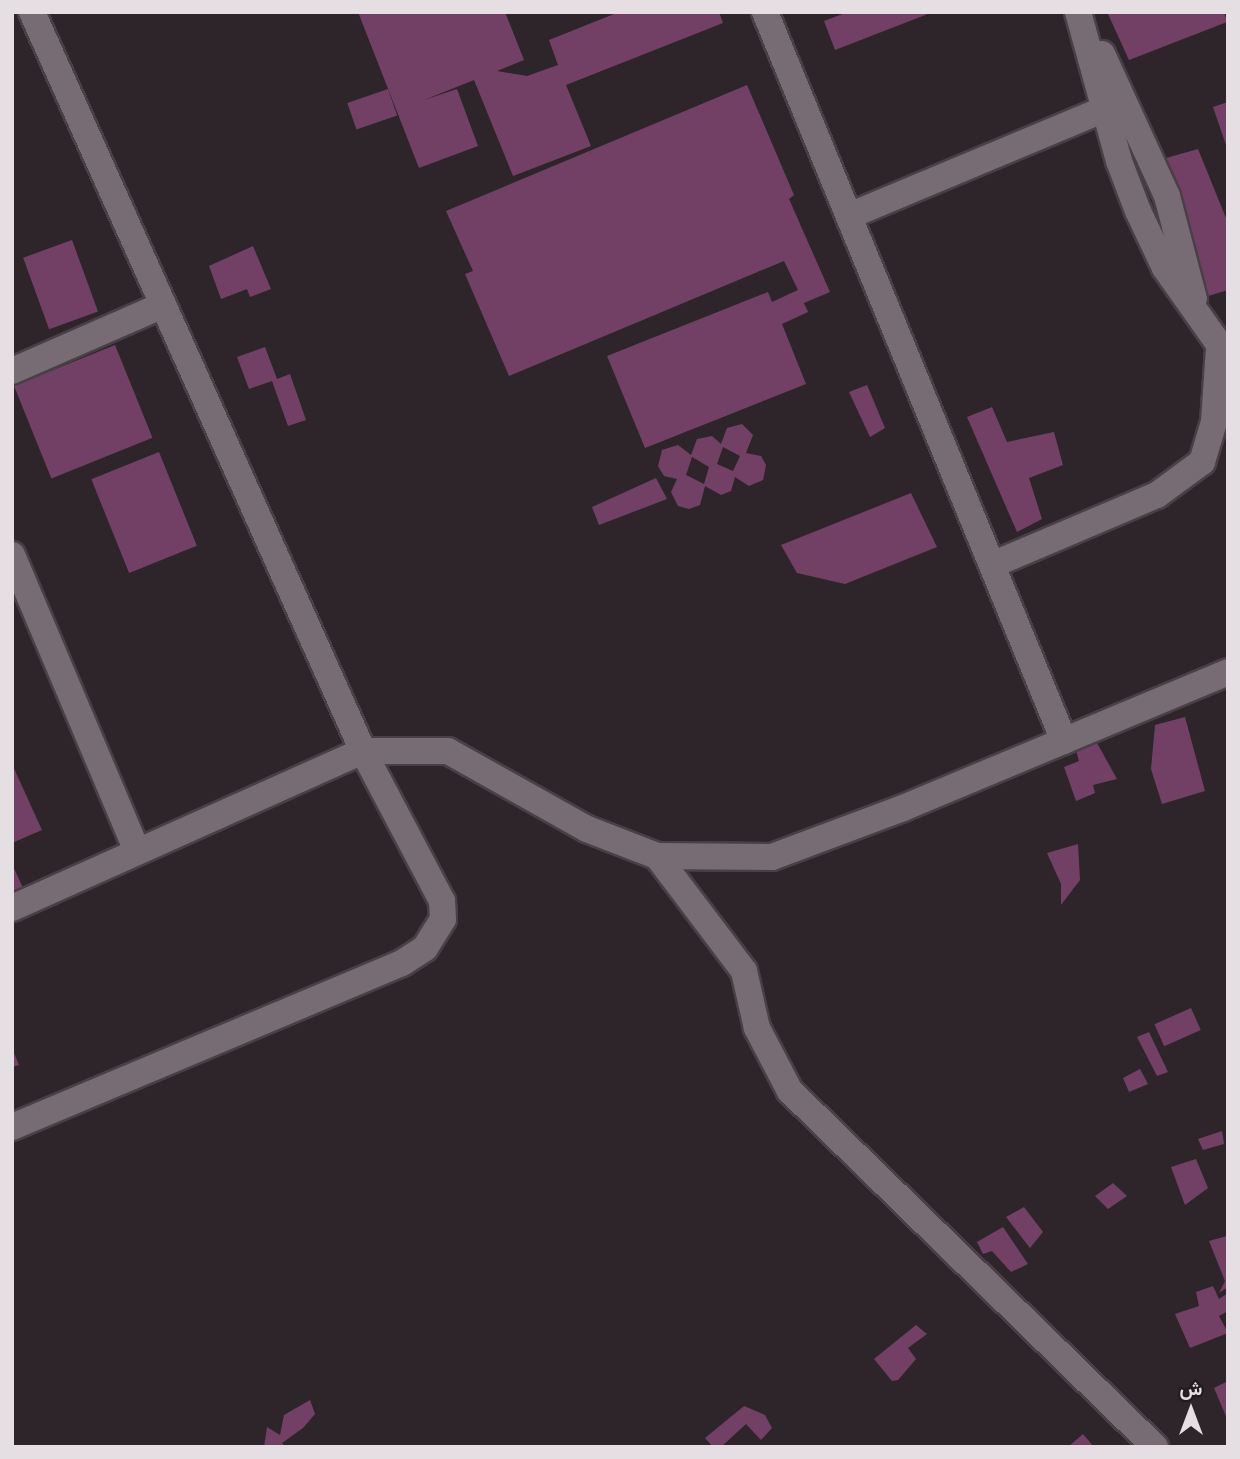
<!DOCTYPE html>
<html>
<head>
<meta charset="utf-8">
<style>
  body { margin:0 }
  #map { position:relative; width:1240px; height:1459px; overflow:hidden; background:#2e252b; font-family:Arial,Vazirmatn,sans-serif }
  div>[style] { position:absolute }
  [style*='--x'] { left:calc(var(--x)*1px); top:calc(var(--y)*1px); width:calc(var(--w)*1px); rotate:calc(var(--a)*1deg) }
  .building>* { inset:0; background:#724064; transform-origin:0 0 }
  .roads { filter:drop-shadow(2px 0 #484046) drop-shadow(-2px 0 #484046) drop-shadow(0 2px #484046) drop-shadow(0 -2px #484046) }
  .minor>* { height:26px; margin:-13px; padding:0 13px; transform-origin:13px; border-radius:13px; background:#776c73 }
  span { translate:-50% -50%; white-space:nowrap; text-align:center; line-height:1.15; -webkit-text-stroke:6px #241b21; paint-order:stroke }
  .frame { position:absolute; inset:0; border:14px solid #e5dfe3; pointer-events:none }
  .north { position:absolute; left:1156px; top:1375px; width:70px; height:70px; -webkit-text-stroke:5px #241b21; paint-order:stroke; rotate:0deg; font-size:19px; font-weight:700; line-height:28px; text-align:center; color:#e5dfe3 }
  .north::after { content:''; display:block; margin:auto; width:24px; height:32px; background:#e5dfe3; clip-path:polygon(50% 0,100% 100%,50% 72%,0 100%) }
</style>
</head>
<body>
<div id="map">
  <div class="building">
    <div style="clip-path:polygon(358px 12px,505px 12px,524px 60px,497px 71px,527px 76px,558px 65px,549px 40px,619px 12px,719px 12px,723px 23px,566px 85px,591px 146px,513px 176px,474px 80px,424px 100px,457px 89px,478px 146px,419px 168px)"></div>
    <div style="clip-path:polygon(848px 12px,933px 12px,835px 50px,824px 21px)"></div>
    <div style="clip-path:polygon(1113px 12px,1224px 12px,1227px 22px,1129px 60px,1108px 14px)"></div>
    <div style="clip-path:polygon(747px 85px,794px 195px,789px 199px,830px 292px,804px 303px,808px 312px,782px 324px,806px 384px,645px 448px,607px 356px,768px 292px,772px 302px,798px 290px,784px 261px,509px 376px,465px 274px,473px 271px,446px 211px)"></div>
    <div style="left:388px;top:89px;width:28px;height:43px;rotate:71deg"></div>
    <div style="clip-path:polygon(1228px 102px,1228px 147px,1227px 148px,1213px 107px)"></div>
    <div style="clip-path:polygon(1198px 149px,1228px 223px,1228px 290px,1205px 297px,1159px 160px)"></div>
    <div style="left:72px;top:240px;width:76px;height:52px;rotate:70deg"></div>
    <div style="clip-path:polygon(253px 246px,271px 289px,250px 297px,247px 289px,221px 299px,209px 266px)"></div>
    <div style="left:115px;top:345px;width:100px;height:109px;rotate:68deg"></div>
    <div style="clip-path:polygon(265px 347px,277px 379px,290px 374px,306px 420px,288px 426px,272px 381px,249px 389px,237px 357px)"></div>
    <div style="clip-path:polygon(867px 385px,885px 428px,870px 437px,849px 392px)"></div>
    <div style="clip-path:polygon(992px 407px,1007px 442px,1054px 432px,1063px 465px,1029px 478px,1042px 519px,1017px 532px,967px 417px)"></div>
    <div style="clip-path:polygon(evenodd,742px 424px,753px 435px,746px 453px,761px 456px,766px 465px,763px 480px,749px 486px,735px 477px,731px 491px,721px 495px,705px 486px,700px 505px,689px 509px,678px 506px,671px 492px,677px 479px,664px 476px,658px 466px,662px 450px,678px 445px,691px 455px,697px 439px,712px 436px,721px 444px,727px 428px,742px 424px,723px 447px,740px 456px,733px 471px,717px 464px,723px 447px,742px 424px,692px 457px,709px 467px,704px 484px,686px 475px,692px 457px)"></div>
    <div style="left:159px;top:452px;width:101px;height:73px;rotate:68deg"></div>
    <div style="clip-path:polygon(656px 478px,667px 499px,599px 525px,592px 507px)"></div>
    <div style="clip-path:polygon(911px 493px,937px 547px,845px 584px,797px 573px,781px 545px)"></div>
    <div style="clip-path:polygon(1185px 717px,1205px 791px,1162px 804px,1151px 769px,1155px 725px)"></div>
    <div style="clip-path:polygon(1097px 743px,1117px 779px,1093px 785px,1095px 793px,1076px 801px,1064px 767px,1079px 761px,1076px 751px)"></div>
    <div style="clip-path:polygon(12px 764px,42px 830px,12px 843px)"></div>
    <div style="clip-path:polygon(1078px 844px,1080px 880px,1061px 905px,1061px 884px,1047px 853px)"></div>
    <div style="clip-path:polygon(12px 864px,24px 890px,12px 895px)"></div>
    <div style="left:1191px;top:1008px;width:24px;height:40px;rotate:66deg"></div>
    <div style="clip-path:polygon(1149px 1032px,1168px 1072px,1157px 1076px,1137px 1037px)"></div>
    <div style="clip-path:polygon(12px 1048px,19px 1065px,12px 1067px)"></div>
    <div style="clip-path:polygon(1140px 1069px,1148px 1084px,1129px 1092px,1123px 1078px)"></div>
    <div style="clip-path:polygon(1222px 1131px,1224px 1144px,1203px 1150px,1198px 1139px)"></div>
    <div style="clip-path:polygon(1196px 1159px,1208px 1188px,1185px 1205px,1171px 1167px)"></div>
    <div style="clip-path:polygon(1113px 1183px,1127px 1196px,1108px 1209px,1095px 1196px)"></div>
    <div style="clip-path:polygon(1024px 1207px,1043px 1232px,1030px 1248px,1006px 1217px)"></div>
    <div style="clip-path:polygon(1003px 1227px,1028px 1264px,1011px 1272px,992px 1251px,983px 1254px,977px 1242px)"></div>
    <div style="clip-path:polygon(1227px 1236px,1228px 1287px,1219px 1293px,1225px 1281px,1209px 1241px)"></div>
    <div style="clip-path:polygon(1213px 1286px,1219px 1299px,1228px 1293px,1228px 1311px,1219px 1316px,1228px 1333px,1190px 1348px,1175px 1314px,1199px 1306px,1196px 1292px)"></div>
    <div style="clip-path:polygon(916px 1325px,927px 1334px,908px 1348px,916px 1359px,898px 1380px,892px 1381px,874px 1359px)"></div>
    <div style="clip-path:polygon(1228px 1381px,1228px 1421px,1214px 1388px)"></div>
    <div style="clip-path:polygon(310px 1400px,315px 1414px,303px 1428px,282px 1443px,285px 1447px,264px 1447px,267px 1427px,280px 1435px,284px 1415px)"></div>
    <div style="clip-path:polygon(744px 1406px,765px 1415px,772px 1428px,761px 1440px,746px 1424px,721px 1447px,713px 1447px,705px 1438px)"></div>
    <div style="clip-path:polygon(1083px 1434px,1094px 1447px,1068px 1447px)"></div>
  </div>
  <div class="roads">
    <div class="minor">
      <div style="--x:765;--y:12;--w:788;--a:67.7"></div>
      <div style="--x:1078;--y:12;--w:155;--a:74.6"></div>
      <div style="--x:1119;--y:161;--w:53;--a:69.2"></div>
      <div style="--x:1138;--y:211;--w:63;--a:64.7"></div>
      <div style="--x:1165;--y:268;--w:109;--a:54.7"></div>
      <div style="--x:1102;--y:54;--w:156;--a:65.4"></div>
      <div style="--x:1167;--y:196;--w:106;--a:75.3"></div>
      <div style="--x:849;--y:216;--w:296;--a:-22.7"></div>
      <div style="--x:12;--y:371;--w:165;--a:-23.6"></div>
      <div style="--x:12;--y:555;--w:319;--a:67.1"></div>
      <div style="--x:992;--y:565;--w:179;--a:-23"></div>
      <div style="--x:1157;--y:495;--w:56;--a:-36.3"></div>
      <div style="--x:1202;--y:462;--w:42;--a:-73.3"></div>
      <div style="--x:1214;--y:422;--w:73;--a:-86.1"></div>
      <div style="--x:657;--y:856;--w:144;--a:52.9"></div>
      <div style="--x:744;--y:971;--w:58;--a:77.2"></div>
      <div style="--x:757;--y:1028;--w:71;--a:62.4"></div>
      <div style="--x:790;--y:1091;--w:510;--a:44.28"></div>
      <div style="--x:12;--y:908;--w:385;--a:-24.1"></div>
      <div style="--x:363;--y:751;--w:85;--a:0"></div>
      <div style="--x:448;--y:751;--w:159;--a:29.3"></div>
      <div style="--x:587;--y:829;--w:75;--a:21.1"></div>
      <div style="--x:657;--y:856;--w:115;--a:0.5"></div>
      <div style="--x:772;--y:857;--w:140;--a:-20.5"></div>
      <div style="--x:903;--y:808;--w:352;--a:-22.7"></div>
      <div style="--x:12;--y:1127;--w:423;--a:-22.8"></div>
      <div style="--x:402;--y:963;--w:27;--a:-33"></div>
      <div style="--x:425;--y:948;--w:34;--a:-58"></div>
      <div style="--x:443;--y:919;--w:18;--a:-93"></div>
      <div style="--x:442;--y:901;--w:170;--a:-117.8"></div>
      <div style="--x:363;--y:751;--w:810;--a:-114.13"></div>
    </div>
  </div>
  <div class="frame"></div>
  <div class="north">ش</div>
</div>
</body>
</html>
